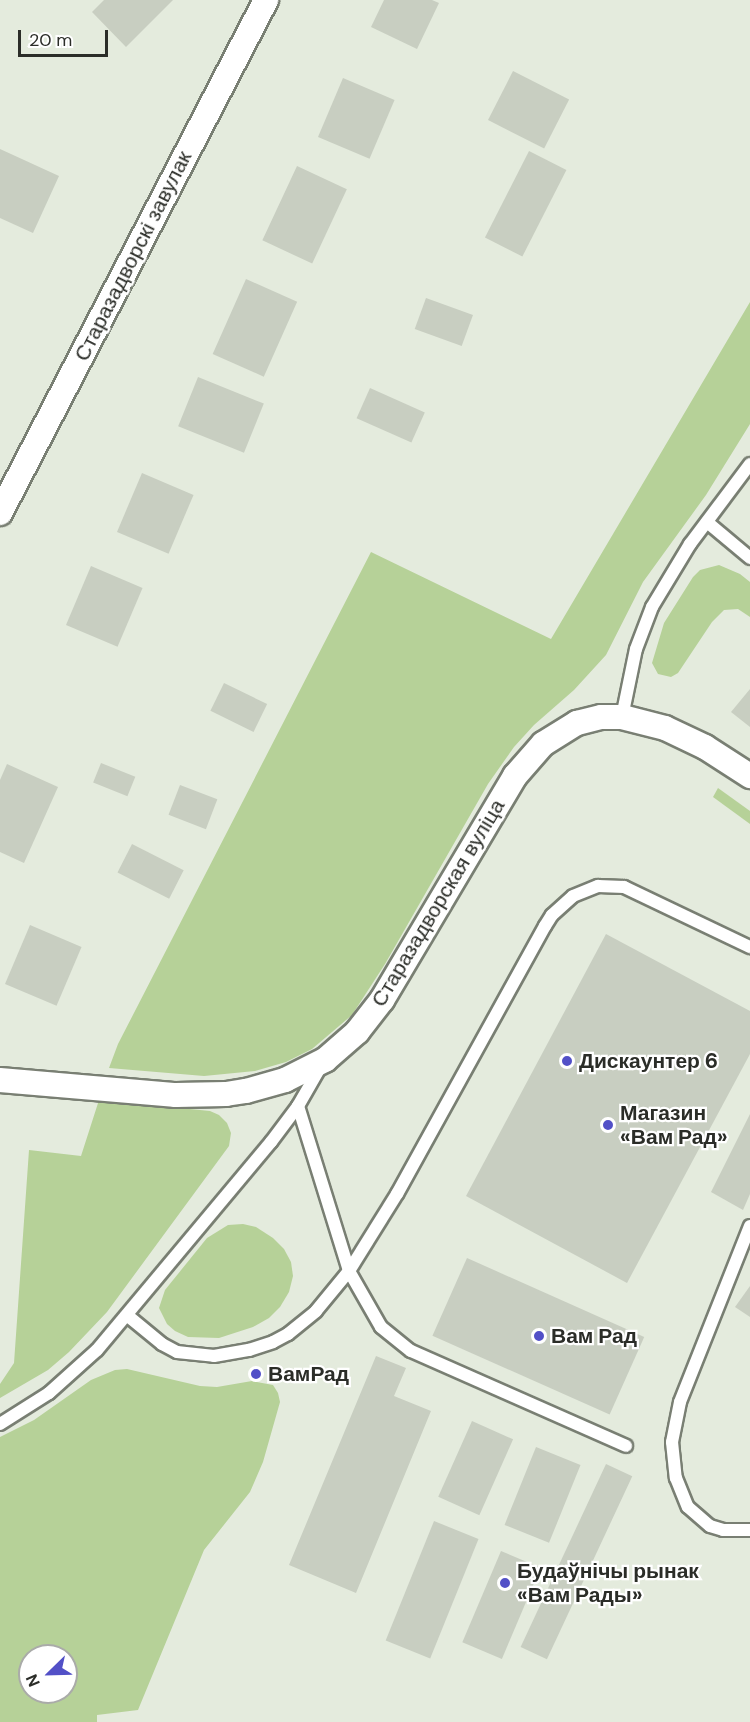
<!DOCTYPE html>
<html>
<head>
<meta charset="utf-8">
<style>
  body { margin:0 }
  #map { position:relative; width:750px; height:1722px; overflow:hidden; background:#e4ebdd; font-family:"DM Sans",sans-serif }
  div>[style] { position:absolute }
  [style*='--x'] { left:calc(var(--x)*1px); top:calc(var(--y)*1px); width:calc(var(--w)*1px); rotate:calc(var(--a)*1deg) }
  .green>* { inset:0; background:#b6d198 }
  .building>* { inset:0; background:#c8cec1; transform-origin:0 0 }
  .roads { filter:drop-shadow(2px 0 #797f73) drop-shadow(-2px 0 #797f73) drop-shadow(0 2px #797f73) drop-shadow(0 -2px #797f73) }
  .service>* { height:12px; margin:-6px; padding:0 6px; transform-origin:6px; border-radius:6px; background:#fff }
  .minor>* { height:24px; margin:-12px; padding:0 12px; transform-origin:12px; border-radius:12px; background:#fff }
  .dots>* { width:16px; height:16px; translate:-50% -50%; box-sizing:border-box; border:3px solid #fff; border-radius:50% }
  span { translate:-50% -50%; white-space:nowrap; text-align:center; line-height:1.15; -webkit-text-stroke:4.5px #fff; paint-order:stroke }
  .street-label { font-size:21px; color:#2b2d28 }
  .poi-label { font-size:21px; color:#2b2d28; font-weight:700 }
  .left { translate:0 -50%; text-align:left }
  .north { position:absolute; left:18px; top:1644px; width:60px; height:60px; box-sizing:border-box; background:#fff; border:2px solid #aaaba9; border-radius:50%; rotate:247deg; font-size:16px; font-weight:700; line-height:24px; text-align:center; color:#2b2d28 }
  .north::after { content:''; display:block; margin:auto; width:21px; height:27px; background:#5250c7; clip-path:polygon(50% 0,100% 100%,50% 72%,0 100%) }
  .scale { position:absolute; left:18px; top:30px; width:90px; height:27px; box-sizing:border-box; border:3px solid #2b2d28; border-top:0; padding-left:8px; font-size:18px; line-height:21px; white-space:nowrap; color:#2b2d28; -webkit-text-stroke:4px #fff; paint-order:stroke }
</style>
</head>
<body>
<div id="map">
  <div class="green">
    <div style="clip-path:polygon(750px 302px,750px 424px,706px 495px,643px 582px,606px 655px,574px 690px,534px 725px,514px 747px,488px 784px,385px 964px,352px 1015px,312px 1049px,286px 1062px,255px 1071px,204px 1076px,109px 1068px,118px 1044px,371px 552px,551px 639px)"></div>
    <div style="clip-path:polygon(719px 565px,740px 574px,750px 582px,750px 617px,738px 609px,724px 610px,712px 622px,678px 673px,671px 677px,658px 674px,652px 663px,664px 623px,693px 577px,700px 570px)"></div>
    <div style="clip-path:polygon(718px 788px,750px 811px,750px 824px,713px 797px)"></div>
    <div style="clip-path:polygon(99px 1100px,210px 1111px,219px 1115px,227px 1123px,231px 1133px,229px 1146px,107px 1312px,69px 1352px,48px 1370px,0 1398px,0 1384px,14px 1363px,29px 1150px,81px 1156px)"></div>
    <div style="clip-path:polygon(243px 1224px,256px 1227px,273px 1238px,284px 1249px,291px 1262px,293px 1276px,289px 1292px,280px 1307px,269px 1318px,253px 1327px,219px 1338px,188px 1337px,175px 1331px,167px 1324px,159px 1308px,165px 1290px,207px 1238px,228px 1225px)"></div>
    <div style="clip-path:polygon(evenodd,127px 1369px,200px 1386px,217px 1387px,252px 1381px,273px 1385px,278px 1393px,280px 1402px,263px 1462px,250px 1492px,204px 1550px,138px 1710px,97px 1715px,97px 1722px,0 1722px,0 1437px,34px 1420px,91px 1380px,115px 1370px,127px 1369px,30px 1656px,66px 1656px,66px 1692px,30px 1692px,30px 1656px)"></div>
  </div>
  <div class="building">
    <div style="clip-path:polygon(104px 0,173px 0,126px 47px,92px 12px)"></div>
    <div style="clip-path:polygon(384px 0,432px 0,439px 3px,417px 49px,371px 27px)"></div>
    <div style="left:513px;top:71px;width:63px;height:55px;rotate:27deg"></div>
    <div style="left:343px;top:78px;width:56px;height:64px;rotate:23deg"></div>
    <div style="clip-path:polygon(0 149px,59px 176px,33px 233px,0 218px)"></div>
    <div style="left:529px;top:151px;width:42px;height:97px;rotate:27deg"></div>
    <div style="left:297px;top:166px;width:55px;height:82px;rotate:25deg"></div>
    <div style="left:246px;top:279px;width:56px;height:82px;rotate:24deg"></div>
    <div style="left:426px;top:298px;width:50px;height:33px;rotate:20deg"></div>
    <div style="left:198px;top:377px;width:71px;height:53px;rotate:22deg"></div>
    <div style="left:370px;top:388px;width:60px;height:33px;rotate:24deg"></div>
    <div style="left:142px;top:473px;width:56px;height:64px;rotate:23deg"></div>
    <div style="left:91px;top:566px;width:56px;height:64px;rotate:23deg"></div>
    <div style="left:224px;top:683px;width:48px;height:31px;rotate:26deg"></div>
    <div style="clip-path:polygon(750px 689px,750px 727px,731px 712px)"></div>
    <div style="left:101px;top:763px;width:37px;height:21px;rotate:22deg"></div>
    <div style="clip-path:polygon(7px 764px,58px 787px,24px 863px,0 852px,0 780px)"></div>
    <div style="left:180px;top:785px;width:40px;height:32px;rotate:21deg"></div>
    <div style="left:132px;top:844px;width:58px;height:32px;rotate:27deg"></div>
    <div style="left:30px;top:925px;width:56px;height:64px;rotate:23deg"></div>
    <div style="clip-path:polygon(606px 934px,750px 1011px,750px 1054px,627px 1283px,466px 1196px)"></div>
    <div style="clip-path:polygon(750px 1114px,750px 1194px,743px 1210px,711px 1192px)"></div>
    <div style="left:467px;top:1258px;width:194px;height:85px;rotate:24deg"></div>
    <div style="clip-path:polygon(750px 1286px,750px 1317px,735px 1307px)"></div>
    <div style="clip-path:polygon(376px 1356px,406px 1368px,394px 1396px,431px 1411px,356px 1593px,289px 1565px)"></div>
    <div style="left:472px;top:1421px;width:45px;height:83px;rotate:24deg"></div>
    <div style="left:536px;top:1447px;width:48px;height:84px;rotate:22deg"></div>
    <div style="left:606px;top:1464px;width:29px;height:202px;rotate:25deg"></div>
    <div style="left:434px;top:1521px;width:48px;height:129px;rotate:22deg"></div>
    <div style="left:501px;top:1551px;width:43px;height:99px;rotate:23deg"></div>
  </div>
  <div class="roads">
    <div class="service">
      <div style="--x:707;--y:522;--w:56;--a:39.9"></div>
      <div style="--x:622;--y:717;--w:69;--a:-78.4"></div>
      <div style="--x:636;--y:649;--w:45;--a:-69.1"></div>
      <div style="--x:652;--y:607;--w:74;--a:-58.9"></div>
      <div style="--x:690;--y:544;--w:100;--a:-53.1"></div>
      <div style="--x:298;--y:1106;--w:173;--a:72.8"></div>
      <div style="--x:349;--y:1271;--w:64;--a:60.3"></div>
      <div style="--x:381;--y:1327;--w:38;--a:39"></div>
      <div style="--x:411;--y:1351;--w:235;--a:23.8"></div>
      <div style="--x:750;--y:1226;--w:189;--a:111.7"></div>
      <div style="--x:680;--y:1402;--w:41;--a:101.3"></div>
      <div style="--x:672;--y:1442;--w:36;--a:84"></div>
      <div style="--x:676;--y:1478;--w:31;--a:68"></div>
      <div style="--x:688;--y:1507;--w:29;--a:41"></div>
      <div style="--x:710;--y:1526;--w:14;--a:17"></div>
      <div style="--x:723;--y:1530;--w:27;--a:0"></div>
      <div style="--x:128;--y:1316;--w:44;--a:39.5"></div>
      <div style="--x:162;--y:1344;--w:17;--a:28"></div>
      <div style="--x:177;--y:1352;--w:37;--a:6"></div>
      <div style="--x:214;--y:1356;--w:36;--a:-10"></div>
      <div style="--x:249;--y:1350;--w:25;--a:-18"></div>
      <div style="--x:273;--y:1342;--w:17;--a:-28"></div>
      <div style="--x:288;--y:1334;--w:36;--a:-39"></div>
      <div style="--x:316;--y:1311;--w:52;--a:-50.5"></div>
      <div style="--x:349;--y:1271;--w:91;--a:-58.1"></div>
      <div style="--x:397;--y:1194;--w:306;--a:-61.1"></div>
      <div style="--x:545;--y:926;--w:13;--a:-58"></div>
      <div style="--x:552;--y:915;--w:28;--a:-42"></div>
      <div style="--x:573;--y:896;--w:27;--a:-22"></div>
      <div style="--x:598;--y:886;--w:26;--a:2"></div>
      <div style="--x:624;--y:887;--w:140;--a:25.5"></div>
      <div style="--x:0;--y:1424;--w:58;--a:-32.3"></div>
      <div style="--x:49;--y:1393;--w:64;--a:-41.9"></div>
      <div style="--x:97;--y:1350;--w:271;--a:-50.1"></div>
      <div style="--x:271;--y:1142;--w:45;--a:-53.1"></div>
      <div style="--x:298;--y:1106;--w:46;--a:-60.1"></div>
    </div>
    <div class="minor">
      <div style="--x:0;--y:513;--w:578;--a:-62.59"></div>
      <div style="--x:0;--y:1080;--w:177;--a:4.9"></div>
      <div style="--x:176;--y:1095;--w:50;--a:-1.1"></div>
      <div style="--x:226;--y:1094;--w:20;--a:-9"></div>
      <div style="--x:246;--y:1091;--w:41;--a:-15.8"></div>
      <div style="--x:285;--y:1080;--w:45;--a:-26.6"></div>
      <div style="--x:325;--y:1060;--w:43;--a:-41.2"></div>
      <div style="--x:357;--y:1032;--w:41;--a:-52"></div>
      <div style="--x:382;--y:1000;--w:261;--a:-59.3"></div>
      <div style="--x:515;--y:776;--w:43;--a:-48.8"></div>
      <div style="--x:543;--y:744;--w:40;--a:-32"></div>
      <div style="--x:577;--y:723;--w:25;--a:-14"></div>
      <div style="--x:601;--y:717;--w:21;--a:0"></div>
      <div style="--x:622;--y:717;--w:44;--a:14.3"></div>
      <div style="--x:665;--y:728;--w:44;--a:25.4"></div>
      <div style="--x:705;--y:747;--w:54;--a:32.8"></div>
    </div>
  </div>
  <div class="dots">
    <div style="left:567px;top:1061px;background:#5250c7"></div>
    <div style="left:608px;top:1125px;background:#5250c7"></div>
    <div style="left:539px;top:1336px;background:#5250c7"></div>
    <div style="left:256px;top:1374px;background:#5250c7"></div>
    <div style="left:505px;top:1583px;background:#5250c7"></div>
  </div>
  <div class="street-label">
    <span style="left:133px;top:256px;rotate:-63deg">Старазадворскі завулак</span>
    <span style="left:438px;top:903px;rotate:-59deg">Старазадворская вуліца</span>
  </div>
  <div class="poi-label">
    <span class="left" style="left:579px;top:1061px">Дискаунтер 6</span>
    <span class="left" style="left:620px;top:1125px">Магазин<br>«Вам Рад»</span>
    <span class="left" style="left:551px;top:1336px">Вам Рад</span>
    <span class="left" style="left:268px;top:1374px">ВамРад</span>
    <span class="left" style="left:517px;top:1583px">Будаўнічы рынак<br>«Вам Рады»</span>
  </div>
  <div class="north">N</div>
  <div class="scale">20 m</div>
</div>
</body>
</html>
